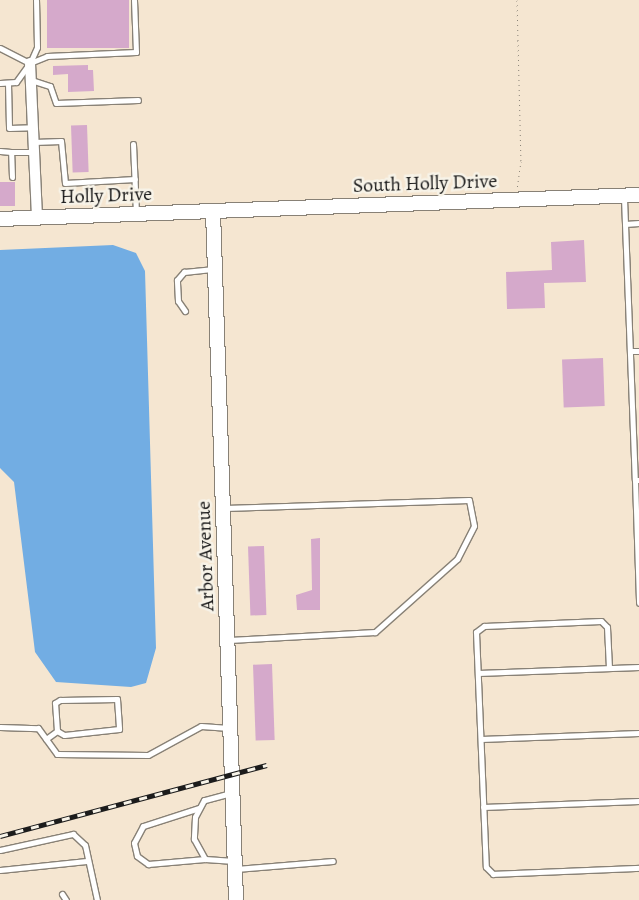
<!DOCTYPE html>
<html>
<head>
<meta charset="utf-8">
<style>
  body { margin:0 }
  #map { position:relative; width:639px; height:900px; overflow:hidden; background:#f5e6d1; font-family:Alegreya,serif }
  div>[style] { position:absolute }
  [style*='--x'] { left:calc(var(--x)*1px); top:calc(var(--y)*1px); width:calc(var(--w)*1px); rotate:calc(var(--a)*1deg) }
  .water>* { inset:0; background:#72ade3 }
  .building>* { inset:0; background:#d5a9cb; transform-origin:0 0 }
  .path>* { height:1px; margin-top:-0.5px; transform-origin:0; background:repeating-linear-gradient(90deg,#888176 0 1px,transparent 0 5px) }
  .roads { filter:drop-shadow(1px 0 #888176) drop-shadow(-1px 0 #888176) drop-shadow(0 1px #888176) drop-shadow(0 -1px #888176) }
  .lane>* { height:5px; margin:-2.5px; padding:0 2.5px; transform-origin:2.5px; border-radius:2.5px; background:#fff }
  .street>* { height:10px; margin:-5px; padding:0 5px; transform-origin:5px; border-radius:5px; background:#fff }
  .secondary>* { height:14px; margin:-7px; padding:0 7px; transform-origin:7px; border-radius:7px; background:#fff }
  .rail>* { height:4.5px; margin-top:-2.25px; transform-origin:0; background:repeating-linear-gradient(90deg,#f7f3e8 0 8px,#1c1c1c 0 16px); box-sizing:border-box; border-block:1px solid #1c1c1c }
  span { translate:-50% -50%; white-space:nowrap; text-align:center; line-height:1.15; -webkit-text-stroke:5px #f7f3e8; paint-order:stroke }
  .street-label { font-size:20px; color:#1c1c1c }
</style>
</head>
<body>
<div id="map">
  <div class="water">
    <div style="clip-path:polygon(113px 245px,136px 253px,145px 271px,156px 648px,146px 683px,131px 687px,56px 682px,35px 652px,14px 482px,0 468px,0 250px)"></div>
  </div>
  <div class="building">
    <div style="left:47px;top:0;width:82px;height:48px"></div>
    <div style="clip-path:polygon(88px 65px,88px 70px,93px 70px,94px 91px,68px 92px,68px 74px,53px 75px,53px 66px)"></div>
    <div style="left:87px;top:125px;width:47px;height:16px;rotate:88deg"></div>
    <div style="left:0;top:182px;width:15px;height:24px"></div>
    <div style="clip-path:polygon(584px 240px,586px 282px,544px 283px,545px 308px,507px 309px,506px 272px,552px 270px,551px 242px)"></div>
    <div style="left:603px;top:358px;width:48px;height:41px;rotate:88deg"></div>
    <div style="clip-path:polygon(320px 538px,320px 610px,297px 610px,296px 595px,312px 590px,311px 539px)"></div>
    <div style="left:264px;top:546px;width:69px;height:16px;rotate:88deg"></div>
    <div style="left:272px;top:664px;width:76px;height:19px;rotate:88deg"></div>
  </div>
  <div class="path">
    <div style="--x:517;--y:0;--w:161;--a:88.6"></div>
    <div style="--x:521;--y:161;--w:28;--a:98"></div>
  </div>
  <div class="roads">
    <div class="lane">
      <div style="--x:0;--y:48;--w:34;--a:27"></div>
      <div style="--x:30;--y:63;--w:18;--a:-22"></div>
      <div style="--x:47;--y:56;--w:89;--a:-2.6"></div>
      <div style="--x:136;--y:52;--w:52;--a:-92.2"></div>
      <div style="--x:31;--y:80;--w:20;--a:18"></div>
      <div style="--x:50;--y:86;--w:18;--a:71"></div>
      <div style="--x:56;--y:103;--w:82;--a:-2.1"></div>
      <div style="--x:0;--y:83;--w:16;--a:-4"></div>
      <div style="--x:16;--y:82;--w:24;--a:-54"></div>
      <div style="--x:30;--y:63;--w:17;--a:-66"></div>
      <div style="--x:37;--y:47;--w:47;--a:-91.2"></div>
      <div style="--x:8;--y:83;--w:45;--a:88.7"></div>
      <div style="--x:9;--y:128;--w:24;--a:-2"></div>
      <div style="--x:34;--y:142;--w:27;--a:-2"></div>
      <div style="--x:61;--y:141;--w:42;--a:84.6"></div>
      <div style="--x:65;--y:183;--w:70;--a:-3.3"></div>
      <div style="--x:133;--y:144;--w:69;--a:87.5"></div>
      <div style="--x:0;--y:151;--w:11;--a:5"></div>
      <div style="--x:12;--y:177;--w:25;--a:-92"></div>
      <div style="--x:11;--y:152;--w:23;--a:0"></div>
      <div style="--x:624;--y:198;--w:282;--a:87.8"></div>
      <div style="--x:635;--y:480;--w:4;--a:0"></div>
      <div style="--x:625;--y:224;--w:14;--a:-4"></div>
      <div style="--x:185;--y:311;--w:12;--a:-125"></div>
      <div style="--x:178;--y:301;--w:21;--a:-93"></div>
      <div style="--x:177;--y:280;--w:11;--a:-49"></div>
      <div style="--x:184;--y:272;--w:30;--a:-6"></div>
      <div style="--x:630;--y:351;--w:9;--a:0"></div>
      <div style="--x:635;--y:480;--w:123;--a:88.1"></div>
      <div style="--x:225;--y:508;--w:244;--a:-1.9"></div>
      <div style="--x:469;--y:500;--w:26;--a:79"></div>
      <div style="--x:474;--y:526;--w:37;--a:117"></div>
      <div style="--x:457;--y:559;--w:110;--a:138.3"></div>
      <div style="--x:375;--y:632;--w:146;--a:176.9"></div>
      <div style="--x:609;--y:668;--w:41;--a:-92.8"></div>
      <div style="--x:607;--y:627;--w:8;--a:-135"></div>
      <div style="--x:601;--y:621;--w:117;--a:177.6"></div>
      <div style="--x:484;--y:626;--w:10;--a:143"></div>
      <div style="--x:476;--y:632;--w:235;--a:87.6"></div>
      <div style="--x:486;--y:867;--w:10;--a:45"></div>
      <div style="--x:493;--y:874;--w:146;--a:-2.4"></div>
      <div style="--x:478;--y:673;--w:161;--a:-2.1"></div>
      <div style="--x:117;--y:699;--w:30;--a:86"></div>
      <div style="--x:119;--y:729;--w:55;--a:173.8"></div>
      <div style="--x:64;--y:735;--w:8;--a:-150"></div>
      <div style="--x:57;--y:731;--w:28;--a:-94"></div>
      <div style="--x:55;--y:703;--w:6;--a:-31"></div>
      <div style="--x:60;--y:700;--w:57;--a:-1"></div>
      <div style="--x:0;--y:727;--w:38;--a:2"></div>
      <div style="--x:38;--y:728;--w:32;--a:54"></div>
      <div style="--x:57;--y:754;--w:91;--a:0.6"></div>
      <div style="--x:148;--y:755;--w:60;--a:-28.7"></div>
      <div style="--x:201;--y:726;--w:28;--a:4"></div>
      <div style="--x:46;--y:739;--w:14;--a:-36"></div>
      <div style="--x:481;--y:739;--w:158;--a:-2.2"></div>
      <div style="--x:231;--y:793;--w:28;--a:165"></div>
      <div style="--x:204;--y:800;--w:19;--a:118"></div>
      <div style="--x:195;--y:817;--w:22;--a:93"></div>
      <div style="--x:194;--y:839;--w:23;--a:61"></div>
      <div style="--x:205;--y:859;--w:29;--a:4"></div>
      <div style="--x:483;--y:807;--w:156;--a:-2.2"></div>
      <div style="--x:199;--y:808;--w:59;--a:162.2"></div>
      <div style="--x:143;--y:826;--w:19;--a:118"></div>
      <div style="--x:134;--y:843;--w:13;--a:77"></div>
      <div style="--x:137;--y:856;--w:14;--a:36"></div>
      <div style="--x:148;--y:864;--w:57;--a:-5"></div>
      <div style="--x:0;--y:850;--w:75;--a:-12.4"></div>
      <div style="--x:73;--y:834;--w:16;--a:43"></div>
      <div style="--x:85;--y:845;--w:56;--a:77.7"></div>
      <div style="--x:236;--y:869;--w:97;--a:-4.7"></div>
      <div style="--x:0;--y:870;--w:87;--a:-5.9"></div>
      <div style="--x:62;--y:894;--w:7;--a:56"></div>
    </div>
    <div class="street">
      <div style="--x:30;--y:63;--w:154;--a:87.4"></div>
    </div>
    <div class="secondary">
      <div style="--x:213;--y:211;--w:689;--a:88.09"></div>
      <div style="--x:0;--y:219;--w:639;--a:-2.15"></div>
    </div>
  </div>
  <div class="rail">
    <div style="--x:0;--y:836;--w:276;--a:-14.9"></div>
  </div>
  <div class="street-label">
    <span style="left:425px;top:183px;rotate:-2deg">South Holly Drive</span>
    <span style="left:106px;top:195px;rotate:-2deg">Holly Drive</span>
    <span style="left:205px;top:556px;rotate:-92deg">Arbor Avenue</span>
  </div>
</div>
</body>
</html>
